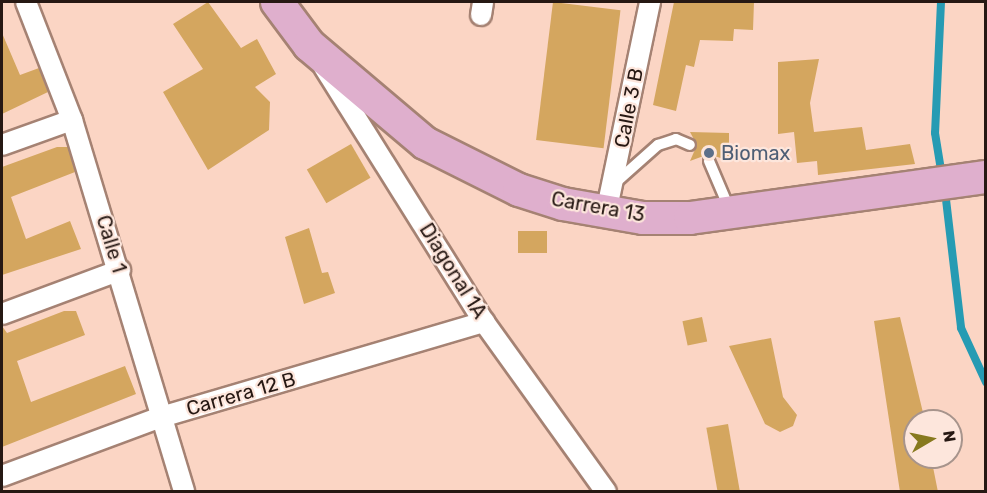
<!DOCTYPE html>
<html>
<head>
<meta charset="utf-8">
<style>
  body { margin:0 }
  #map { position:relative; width:987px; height:493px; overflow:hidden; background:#fbd5c4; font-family:Rubik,sans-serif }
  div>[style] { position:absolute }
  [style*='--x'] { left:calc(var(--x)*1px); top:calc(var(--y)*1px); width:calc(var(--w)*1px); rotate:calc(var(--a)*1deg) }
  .stream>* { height:8px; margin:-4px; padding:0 4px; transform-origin:4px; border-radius:4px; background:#269bb3 }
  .building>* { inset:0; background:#d4a65f; transform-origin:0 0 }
  .roads { filter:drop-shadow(2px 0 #a58273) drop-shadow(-2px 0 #a58273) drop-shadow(0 2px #a58273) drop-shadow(0 -2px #a58273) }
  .lane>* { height:10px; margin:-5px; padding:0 5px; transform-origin:5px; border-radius:5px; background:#fff }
  .street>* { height:20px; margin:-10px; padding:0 10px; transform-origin:10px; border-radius:10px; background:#fff }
  .primary>* { height:32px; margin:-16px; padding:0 16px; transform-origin:16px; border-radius:16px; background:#dfafcd }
  .dots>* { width:16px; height:16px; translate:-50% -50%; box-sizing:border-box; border:3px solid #fde6dc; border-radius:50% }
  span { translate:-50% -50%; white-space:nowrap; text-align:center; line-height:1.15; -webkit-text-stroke:4.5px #fde6dc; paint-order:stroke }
  .street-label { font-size:20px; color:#261813 }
  .service-label { font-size:20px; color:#4e5e75 }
  .left { translate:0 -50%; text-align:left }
  .frame { position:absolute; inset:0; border:3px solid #261813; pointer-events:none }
  .north { position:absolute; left:903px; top:409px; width:60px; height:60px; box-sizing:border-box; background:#fde6dc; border:2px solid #a7948c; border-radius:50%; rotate:81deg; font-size:16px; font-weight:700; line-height:24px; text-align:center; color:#261813 }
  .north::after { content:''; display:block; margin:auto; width:21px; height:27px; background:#87791e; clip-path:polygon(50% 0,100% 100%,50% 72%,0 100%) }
</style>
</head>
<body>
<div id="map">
  <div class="stream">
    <div style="--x:941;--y:2;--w:131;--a:92.6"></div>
    <div style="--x:935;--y:133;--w:44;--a:80.8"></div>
    <div style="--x:945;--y:191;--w:138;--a:83.3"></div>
    <div style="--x:961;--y:328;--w:60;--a:65.2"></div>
  </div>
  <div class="building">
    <div style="clip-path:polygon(208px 2px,241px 48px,257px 39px,276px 74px,255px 87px,270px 102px,269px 130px,208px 170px,163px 92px,203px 69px,173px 24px)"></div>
    <div style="left:553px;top:2px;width:68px;height:139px;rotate:7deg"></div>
    <div style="clip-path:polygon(674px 2px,754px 2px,753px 30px,734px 29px,733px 41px,700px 40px,694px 67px,686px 65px,676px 111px,653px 105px)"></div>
    <div style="clip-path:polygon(2px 33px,20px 75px,39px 68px,48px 92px,2px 114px)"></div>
    <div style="clip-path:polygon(819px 59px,810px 103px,814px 132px,862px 127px,866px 150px,910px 144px,915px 164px,818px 175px,817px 161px,797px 163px,794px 132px,778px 134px,778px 62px)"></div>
    <div style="clip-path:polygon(690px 132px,729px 133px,729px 161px,709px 154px,690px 161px,697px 145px)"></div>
    <div style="left:351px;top:144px;width:39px;height:51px;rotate:60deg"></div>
    <div style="clip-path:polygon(57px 147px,68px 147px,75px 172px,11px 197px,26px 239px,70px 221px,81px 249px,2px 275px,2px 167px)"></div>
    <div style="clip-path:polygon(309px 228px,322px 273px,328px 272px,335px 293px,304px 304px,285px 237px)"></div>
    <div style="left:518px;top:231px;width:29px;height:22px"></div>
    <div style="clip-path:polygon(64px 311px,76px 311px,85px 335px,17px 361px,31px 402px,125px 366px,136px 394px,2px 447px,2px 326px,7px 333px)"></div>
    <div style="left:702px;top:317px;width:25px;height:20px;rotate:78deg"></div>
    <div style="clip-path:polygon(900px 317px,925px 421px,915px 421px,915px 457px,931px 457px,938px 492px,900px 492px,874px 321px)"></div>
    <div style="clip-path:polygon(771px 338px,783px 397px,797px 415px,793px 426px,780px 432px,765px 424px,729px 346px)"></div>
    <div style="left:728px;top:424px;width:69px;height:22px;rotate:80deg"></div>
  </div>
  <div class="roads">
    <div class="lane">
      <div style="--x:709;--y:161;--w:51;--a:66.9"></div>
      <div style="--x:614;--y:184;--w:59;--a:-41.6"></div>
      <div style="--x:658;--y:145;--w:19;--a:-18"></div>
      <div style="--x:676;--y:139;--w:15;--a:23"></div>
    </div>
    <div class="street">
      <div style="--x:26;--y:2;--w:127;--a:68.7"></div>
      <div style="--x:72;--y:120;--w:388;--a:73.2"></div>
      <div style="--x:481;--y:15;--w:13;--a:-81"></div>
      <div style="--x:324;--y:67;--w:301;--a:57.9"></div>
      <div style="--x:484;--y:322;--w:209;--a:54.3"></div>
      <div style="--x:2;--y:145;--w:74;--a:-19.7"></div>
      <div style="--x:606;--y:213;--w:216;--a:-78.2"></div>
      <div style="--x:2;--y:314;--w:126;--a:-20.4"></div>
      <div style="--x:2;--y:476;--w:170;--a:-20.4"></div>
      <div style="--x:161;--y:417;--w:337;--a:-16.4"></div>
    </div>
    <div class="primary">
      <div style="--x:277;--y:2;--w:54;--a:53.3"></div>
      <div style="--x:309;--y:45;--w:152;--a:40.2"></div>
      <div style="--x:425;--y:143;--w:105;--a:26.6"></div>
      <div style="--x:519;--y:190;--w:46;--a:17.7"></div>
      <div style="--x:563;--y:204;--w:81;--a:9.9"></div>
      <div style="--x:643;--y:218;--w:47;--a:0"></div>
      <div style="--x:690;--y:218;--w:299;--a:-7.9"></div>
    </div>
  </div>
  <div class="dots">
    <div style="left:709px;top:153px;background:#5c6f8a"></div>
  </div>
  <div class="street-label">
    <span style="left:629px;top:108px;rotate:-79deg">Calle 3 B</span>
    <span style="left:598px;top:207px;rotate:10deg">Carrera 13</span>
    <span style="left:111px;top:244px;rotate:73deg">Calle 1</span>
    <span style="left:453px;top:271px;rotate:58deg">Diagonal 1A</span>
    <span style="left:241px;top:394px;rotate:-16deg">Carrera 12 B</span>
  </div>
  <div class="service-label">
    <span class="left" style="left:721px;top:153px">Biomax</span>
  </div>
  <div class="frame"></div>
  <div class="north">N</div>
</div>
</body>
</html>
